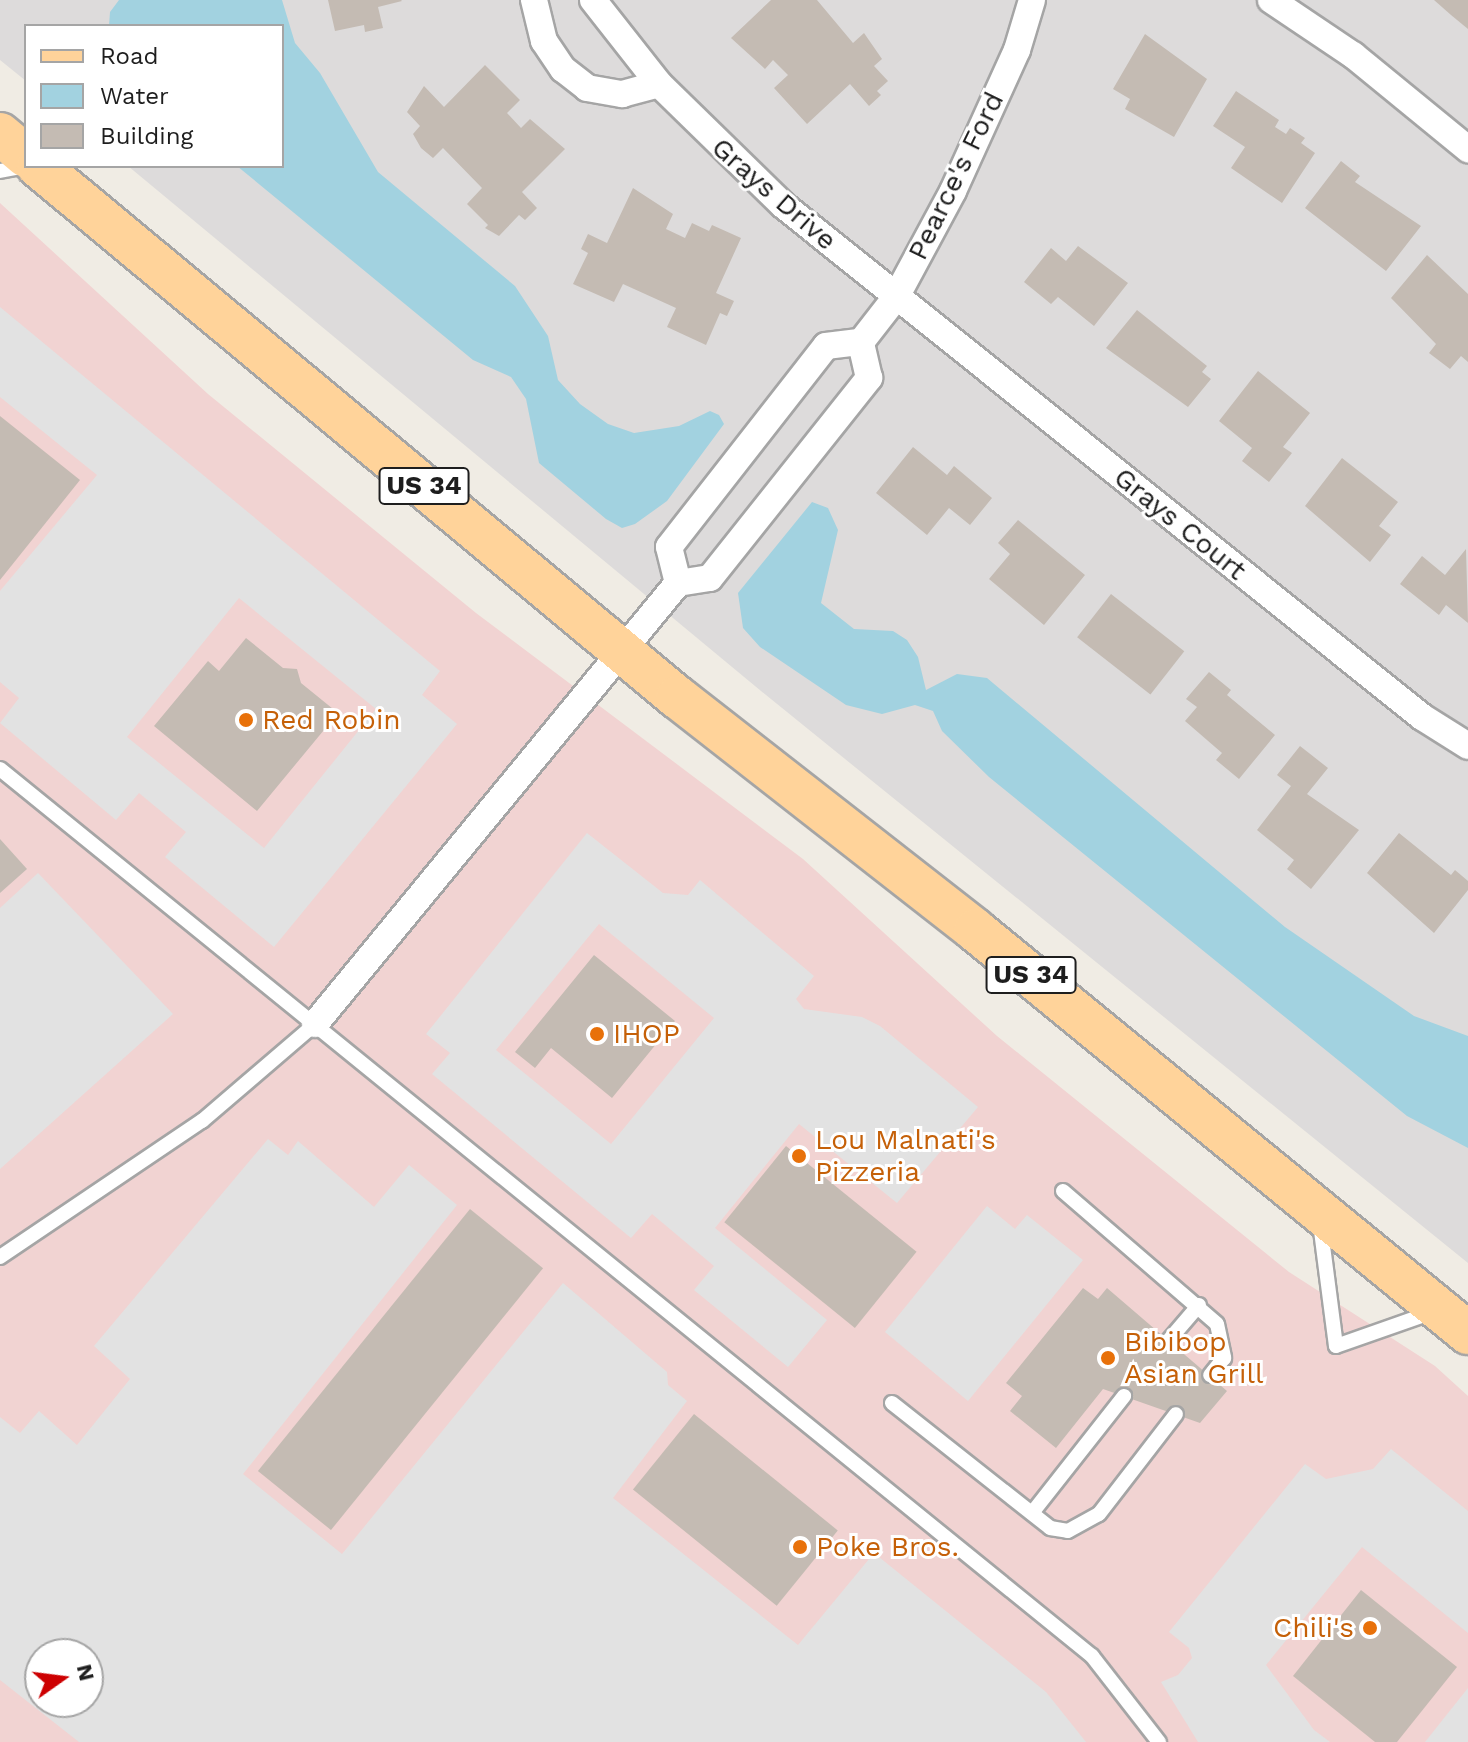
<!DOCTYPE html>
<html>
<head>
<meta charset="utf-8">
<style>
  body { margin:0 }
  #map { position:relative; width:1468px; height:1742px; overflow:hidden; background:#f0ece4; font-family:"Work Sans",sans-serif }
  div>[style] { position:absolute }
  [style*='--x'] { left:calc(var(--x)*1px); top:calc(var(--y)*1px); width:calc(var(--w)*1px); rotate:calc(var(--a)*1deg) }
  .residential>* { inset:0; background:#dddbdb }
  .commercial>* { inset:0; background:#f1d3d2 }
  .parking>* { inset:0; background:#e2e2e2 }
  .water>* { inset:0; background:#a2d2e0 }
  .building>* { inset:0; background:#c4bbb3; transform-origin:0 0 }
  .roads { filter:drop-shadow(2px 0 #a5a5a5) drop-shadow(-2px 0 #a5a5a5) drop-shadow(0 2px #a5a5a5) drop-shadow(0 -2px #a5a5a5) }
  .service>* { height:14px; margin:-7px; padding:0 7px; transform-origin:7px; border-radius:7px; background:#fff }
  .minor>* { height:26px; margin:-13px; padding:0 13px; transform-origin:13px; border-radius:13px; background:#fff }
  .primary>* { height:42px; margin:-21px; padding:0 21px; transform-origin:21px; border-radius:21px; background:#ffd39a }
  .dots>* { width:22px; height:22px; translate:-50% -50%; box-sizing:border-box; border:4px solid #fff; border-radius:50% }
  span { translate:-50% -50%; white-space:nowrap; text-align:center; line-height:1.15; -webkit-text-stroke:6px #fff; paint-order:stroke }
  .shield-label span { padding:2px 6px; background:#fff; border:2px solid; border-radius:6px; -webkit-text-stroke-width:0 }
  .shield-label { font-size:26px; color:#1e1e1e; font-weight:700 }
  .street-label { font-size:28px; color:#1e1e1e }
  .food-label { font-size:28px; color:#c56008 }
  .left { translate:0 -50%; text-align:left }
  .right { translate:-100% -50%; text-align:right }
  .legend { position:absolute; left:24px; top:24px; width:260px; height:144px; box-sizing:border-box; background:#fff; border:2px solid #a5a5a5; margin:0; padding:10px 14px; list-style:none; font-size:24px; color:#1e1e1e }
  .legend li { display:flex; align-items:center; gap:16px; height:40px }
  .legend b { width:40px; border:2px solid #a5a5a5 }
  .north { position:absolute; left:24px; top:1638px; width:80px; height:80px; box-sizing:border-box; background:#fff; border:2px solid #a5a5a5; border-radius:50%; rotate:76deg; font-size:22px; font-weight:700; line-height:32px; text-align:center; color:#1e1e1e }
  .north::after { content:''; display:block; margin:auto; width:28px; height:36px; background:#cd0001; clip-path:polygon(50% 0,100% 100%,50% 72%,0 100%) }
</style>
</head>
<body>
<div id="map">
  <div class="residential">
    <div style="clip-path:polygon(0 0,1468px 0,1468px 1263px,761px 691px,128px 166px,282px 166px,282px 26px,26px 26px,26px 81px,0 60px)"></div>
  </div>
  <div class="commercial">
    <div style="clip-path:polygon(evenodd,0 203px,208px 394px,476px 613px,803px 859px,997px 1036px,1289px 1272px,1435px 1366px,1468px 1396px,1468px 1742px,0 1742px,0 203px,40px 1654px,88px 1654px,88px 1702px,40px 1702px,40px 1654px)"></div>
  </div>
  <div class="parking">
    <div style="clip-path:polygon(evenodd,0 307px,440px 671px,422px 695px,457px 724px,274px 947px,165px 857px,186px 832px,139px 793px,116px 820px,0 723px,19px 698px,0 682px,0 591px,97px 475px,0 397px,0 307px,239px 598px,376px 709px,264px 848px,127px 737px,239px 598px)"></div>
    <div style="clip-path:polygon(evenodd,587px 833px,663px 893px,688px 895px,700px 880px,814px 976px,796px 999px,804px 1009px,862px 1017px,880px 1026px,978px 1107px,897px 1203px,799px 1124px,715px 1228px,827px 1320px,788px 1367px,694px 1290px,714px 1266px,652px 1214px,631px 1238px,432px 1074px,450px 1053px,426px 1034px,587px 833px,599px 924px,714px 1018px,611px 1144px,496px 1050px,599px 924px)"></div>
    <div style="clip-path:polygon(38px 873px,173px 1014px,0 1169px,0 908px)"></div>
    <div style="clip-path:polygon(evenodd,268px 1139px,288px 1155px,298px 1141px,374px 1207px,409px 1165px,457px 1205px,243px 1474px,342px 1554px,563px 1283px,667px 1372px,668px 1385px,687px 1401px,613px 1498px,798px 1645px,874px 1553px,1046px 1692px,1086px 1742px,79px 1742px,0 1680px,0 1417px,20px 1433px,39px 1411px,77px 1445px,130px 1379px,94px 1346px,268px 1139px,40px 1654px,88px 1654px,88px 1702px,40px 1702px,40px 1654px)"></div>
    <div style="clip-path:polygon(987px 1206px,1015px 1229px,1027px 1215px,1083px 1260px,968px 1401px,885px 1332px)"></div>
    <div style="clip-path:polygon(1391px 1449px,1468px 1511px,1468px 1633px,1362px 1547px,1266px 1665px,1314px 1730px,1330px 1742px,1198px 1742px,1161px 1682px,1178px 1675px,1192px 1658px,1189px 1648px,1169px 1632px,1305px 1464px,1326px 1479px,1373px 1469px)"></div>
    <div style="clip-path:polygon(1468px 1688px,1468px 1742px,1425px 1742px)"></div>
  </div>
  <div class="water">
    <div style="clip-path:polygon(119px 0,282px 0,295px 43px,320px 73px,378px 172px,515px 286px,548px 336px,558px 380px,580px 404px,608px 424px,634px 433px,679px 426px,710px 411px,719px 415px,724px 424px,667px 501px,635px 524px,622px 528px,606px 519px,539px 463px,526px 399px,511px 377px,473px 360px,237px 166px,282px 166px,282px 26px,109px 26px,110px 12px)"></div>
    <div style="clip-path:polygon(812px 502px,828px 508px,838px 530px,821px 603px,854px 629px,893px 631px,907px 640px,918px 657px,926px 690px,957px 674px,987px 678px,1285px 927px,1414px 1016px,1468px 1036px,1468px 1148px,1407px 1116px,989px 777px,942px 731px,933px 711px,915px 705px,882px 714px,846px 705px,760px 647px,743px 628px,738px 593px)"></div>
  </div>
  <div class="building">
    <div style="clip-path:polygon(328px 0,401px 0,402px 1px,378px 7px,383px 28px,365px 32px,364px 25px,335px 31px)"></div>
    <div style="clip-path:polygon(771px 0,817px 0,853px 43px,864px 33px,882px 59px,874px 66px,888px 81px,877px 91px,881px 95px,869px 106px,850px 84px,807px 124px,774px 88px,788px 75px,773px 60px,765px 69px,731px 38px)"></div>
    <div style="clip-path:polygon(1434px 0,1468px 0,1468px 29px,1451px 15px)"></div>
    <div style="clip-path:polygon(1145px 34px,1207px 79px,1174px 137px,1125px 109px,1130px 99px,1113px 89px)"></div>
    <div style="clip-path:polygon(485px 65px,520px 100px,507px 113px,521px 128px,530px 119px,565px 149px,522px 192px,537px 208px,525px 220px,519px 215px,499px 236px,485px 228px,488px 225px,467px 204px,482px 188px,443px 148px,433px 158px,421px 148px,413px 134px,420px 126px,407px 112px,424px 86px,444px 107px)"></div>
    <div style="clip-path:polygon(1236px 91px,1279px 120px,1275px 127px,1286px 134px,1290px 128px,1305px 138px,1301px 143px,1315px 153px,1282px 203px,1231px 168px,1245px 147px,1213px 126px)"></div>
    <div style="clip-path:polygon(1341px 161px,1360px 176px,1355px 182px,1421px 226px,1386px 271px,1305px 208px)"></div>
    <div style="clip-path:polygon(633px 188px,673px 214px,666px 229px,685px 238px,692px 223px,709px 231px,712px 225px,741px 238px,716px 293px,734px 301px,727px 316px,720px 313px,706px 345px,667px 327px,676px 308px,623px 284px,614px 302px,573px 284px,588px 253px,581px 249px,588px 234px,607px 243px)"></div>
    <div style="clip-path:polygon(1078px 246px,1128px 283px,1094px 326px,1058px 297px,1051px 304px,1024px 282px,1051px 248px,1066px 261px)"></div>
    <div style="clip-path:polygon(1427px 255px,1468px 294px,1468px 362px,1461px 356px,1450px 369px,1429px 353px,1436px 344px,1391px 298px)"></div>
    <div style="clip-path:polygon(1137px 310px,1207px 366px,1202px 372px,1211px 379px,1188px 407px,1106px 348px)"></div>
    <div style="clip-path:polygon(1258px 371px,1310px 413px,1283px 447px,1292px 453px,1269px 482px,1242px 461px,1252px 448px,1219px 421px)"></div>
    <div style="clip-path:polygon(0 416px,80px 480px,0 580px)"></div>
    <div style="clip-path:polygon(913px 447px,947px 475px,954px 466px,992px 498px,970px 525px,949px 508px,927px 535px,876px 493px)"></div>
    <div style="clip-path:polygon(1342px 458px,1398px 502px,1379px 526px,1391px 535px,1370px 562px,1305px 506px)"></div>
    <div style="clip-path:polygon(1018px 520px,1085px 575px,1044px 625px,989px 579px,1010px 554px,998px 543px)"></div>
    <div style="clip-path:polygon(1466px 549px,1468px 623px,1446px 605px,1439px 615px,1400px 584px,1422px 556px,1445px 575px)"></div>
    <div style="left:1111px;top:594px;width:93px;height:55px;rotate:38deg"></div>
    <div style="clip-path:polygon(246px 638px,283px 668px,297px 669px,301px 683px,338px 713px,257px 811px,154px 726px,208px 661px,219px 671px)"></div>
    <div style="clip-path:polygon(1209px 672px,1231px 690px,1227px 695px,1275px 735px,1239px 779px,1216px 760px,1222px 753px,1185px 721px,1197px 707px,1186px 699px)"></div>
    <div style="clip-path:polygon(1300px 746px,1328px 768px,1307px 794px,1359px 830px,1311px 889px,1287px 869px,1294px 860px,1257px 830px,1291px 786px,1277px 775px)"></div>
    <div style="clip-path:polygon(1399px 833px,1451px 875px,1455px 870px,1468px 881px,1468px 890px,1434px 933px,1367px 873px)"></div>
    <div style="clip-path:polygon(0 839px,27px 869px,0 893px)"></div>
    <div style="clip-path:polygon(594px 955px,675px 1021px,612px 1098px,551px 1048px,535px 1068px,515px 1052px)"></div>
    <div style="left:786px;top:1146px;width:168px;height:98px;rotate:39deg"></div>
    <div style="left:470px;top:1209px;width:94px;height:337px;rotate:39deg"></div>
    <div style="clip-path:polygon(1083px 1288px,1098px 1299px,1107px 1288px,1227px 1391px,1200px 1423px,1103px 1389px,1056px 1448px,1010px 1411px,1022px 1396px,1006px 1383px)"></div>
    <div style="left:694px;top:1414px;width:185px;height:97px;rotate:39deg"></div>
    <div style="clip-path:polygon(1361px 1590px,1457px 1667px,1397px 1742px,1375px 1742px,1293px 1676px)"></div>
  </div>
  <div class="roads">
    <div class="service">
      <div style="--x:0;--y:171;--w:26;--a:-11"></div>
      <div style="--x:0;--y:769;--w:1407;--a:39.09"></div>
      <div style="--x:1092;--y:1656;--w:109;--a:52.1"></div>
      <div style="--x:1063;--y:1191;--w:203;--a:40.8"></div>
      <div style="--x:1217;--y:1324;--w:35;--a:78"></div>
      <div style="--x:1224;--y:1358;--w:22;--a:129"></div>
      <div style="--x:1320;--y:1223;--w:124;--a:82.6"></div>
      <div style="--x:1336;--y:1346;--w:103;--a:-19.3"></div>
      <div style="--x:0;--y:1257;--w:244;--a:-34"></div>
      <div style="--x:202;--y:1121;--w:149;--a:-40.6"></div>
      <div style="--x:1169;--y:1340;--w:46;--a:-49.4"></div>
      <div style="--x:892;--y:1403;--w:201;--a:38.3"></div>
      <div style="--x:1050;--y:1528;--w:18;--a:9"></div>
      <div style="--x:1068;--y:1531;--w:35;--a:-29"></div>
      <div style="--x:1099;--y:1514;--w:126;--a:-52.4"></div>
      <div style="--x:1032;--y:1513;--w:149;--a:-51.8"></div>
    </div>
    <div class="minor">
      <div style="--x:534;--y:0;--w:42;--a:76.3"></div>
      <div style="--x:544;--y:41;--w:34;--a:56"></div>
      <div style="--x:563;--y:69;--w:31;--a:38"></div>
      <div style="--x:587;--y:88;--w:36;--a:10"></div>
      <div style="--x:622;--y:94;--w:38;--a:-15"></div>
      <div style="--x:593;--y:0;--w:107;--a:51.8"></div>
      <div style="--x:659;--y:84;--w:173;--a:44.3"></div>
      <div style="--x:783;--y:205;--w:819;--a:38.7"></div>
      <div style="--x:1422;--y:717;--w:54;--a:32.2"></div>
      <div style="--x:1271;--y:0;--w:99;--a:33.9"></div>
      <div style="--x:1353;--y:55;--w:149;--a:39.3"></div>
      <div style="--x:678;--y:583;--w:37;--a:-104"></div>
      <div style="--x:669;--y:547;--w:255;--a:-52"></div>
      <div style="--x:826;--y:346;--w:35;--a:-7"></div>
      <div style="--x:861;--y:342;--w:57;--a:-52.1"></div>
      <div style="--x:896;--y:297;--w:120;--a:-61.7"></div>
      <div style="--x:953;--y:191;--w:155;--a:-65.6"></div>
      <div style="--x:1017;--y:50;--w:52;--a:-73.3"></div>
      <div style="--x:315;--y:1024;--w:571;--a:-50.54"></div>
      <div style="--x:678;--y:583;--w:32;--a:-9"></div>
      <div style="--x:710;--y:578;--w:256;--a:-51.5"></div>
      <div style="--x:869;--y:378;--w:37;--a:-103"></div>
    </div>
    <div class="primary">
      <div style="--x:0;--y:134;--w:34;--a:40"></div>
      <div style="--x:38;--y:166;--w:831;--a:39.73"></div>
      <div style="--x:677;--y:697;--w:378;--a:38"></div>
      <div style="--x:975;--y:930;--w:637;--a:39.26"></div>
    </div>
  </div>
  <div class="dots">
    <div style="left:246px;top:720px;background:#e8710a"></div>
    <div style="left:597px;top:1034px;background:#e8710a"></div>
    <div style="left:799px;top:1156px;background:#e8710a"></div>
    <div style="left:1108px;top:1358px;background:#e8710a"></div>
    <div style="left:800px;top:1547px;background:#e8710a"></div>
    <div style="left:1370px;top:1628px;background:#e8710a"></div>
  </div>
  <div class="shield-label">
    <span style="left:424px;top:486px">US 34</span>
    <span style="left:1031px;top:975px">US 34</span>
  </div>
  <div class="street-label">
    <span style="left:956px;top:176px;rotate:-64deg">Pearce's Ford</span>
    <span style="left:774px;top:194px;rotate:41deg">Grays Drive</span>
    <span style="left:1180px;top:524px;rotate:39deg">Grays Court</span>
  </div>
  <div class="food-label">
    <span class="left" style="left:262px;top:720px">Red Robin</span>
    <span class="left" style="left:613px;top:1034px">IHOP</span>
    <span class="left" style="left:815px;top:1156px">Lou Malnati's<br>Pizzeria</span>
    <span class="left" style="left:1124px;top:1358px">Bibibop<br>Asian Grill</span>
    <span class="left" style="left:816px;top:1547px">Poke Bros.</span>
    <span class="right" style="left:1354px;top:1628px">Chili's</span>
  </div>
  <ul class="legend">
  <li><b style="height:10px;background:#ffd39a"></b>Road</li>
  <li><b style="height:22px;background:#a2d2e0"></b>Water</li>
  <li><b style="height:22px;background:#c4bbb3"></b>Building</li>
  </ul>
  <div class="north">N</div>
</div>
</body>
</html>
